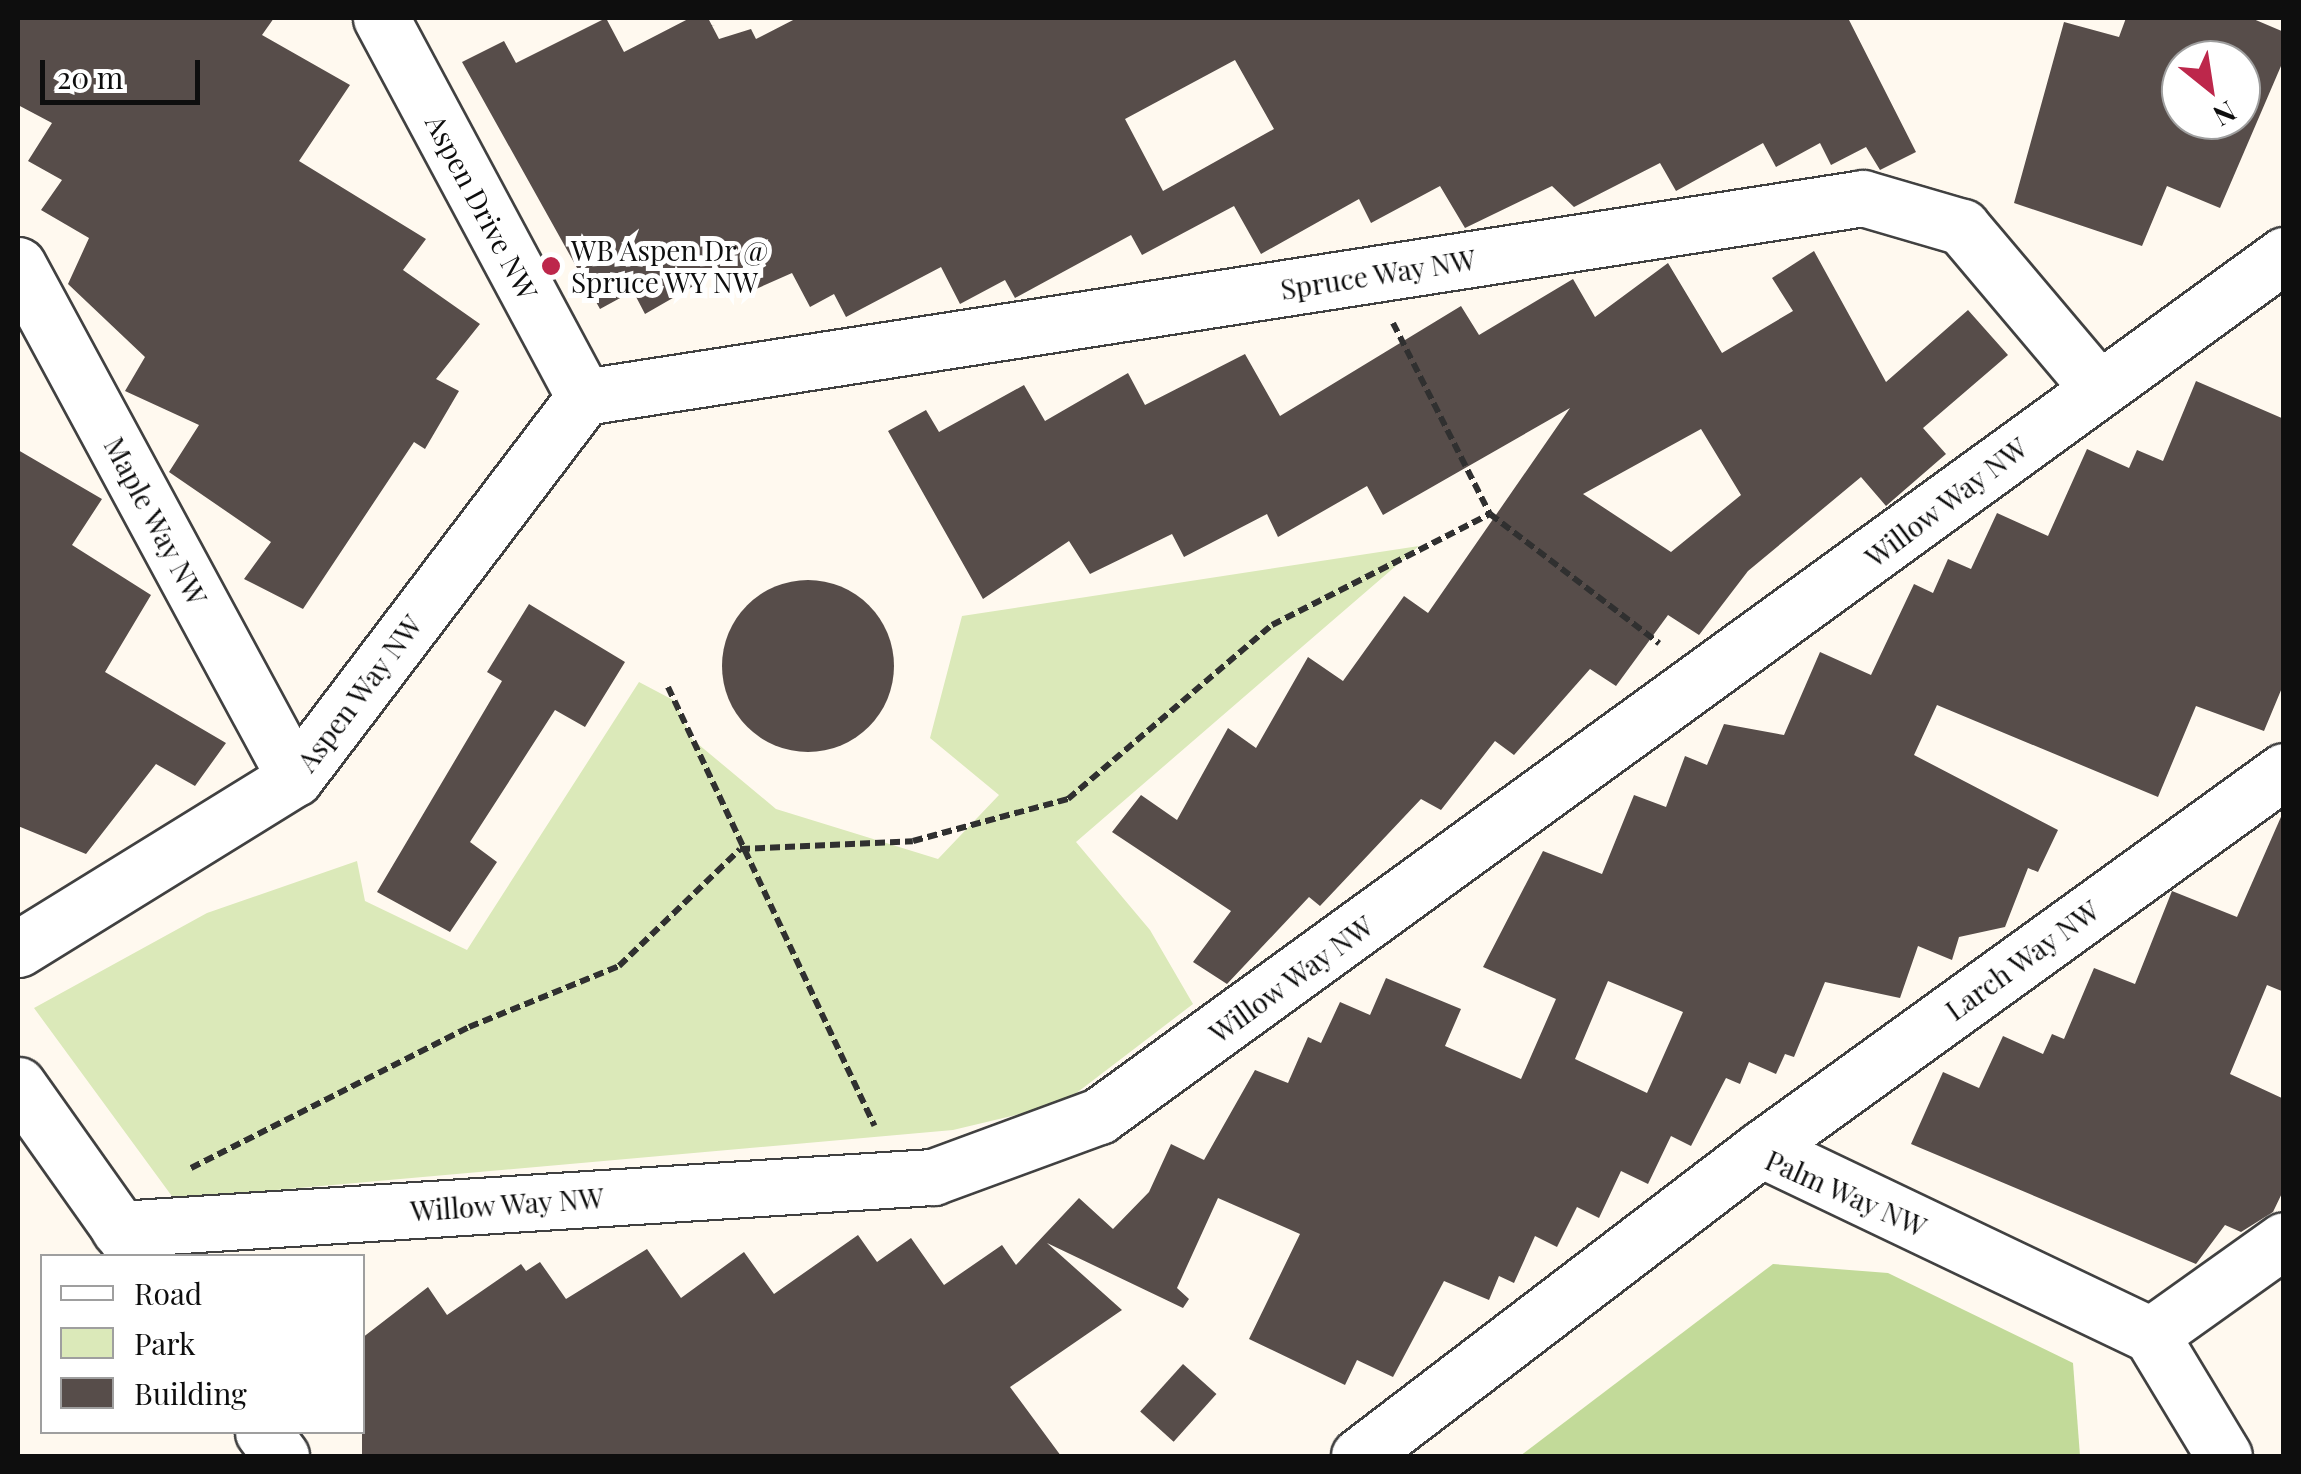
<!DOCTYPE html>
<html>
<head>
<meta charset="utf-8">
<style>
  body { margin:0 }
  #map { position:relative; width:2301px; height:1474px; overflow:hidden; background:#fff9ef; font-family:"Playfair Display",serif }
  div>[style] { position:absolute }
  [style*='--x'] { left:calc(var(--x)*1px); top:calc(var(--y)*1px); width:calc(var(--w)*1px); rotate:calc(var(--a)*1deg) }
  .green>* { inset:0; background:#dbe9b9 }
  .forest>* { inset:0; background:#c2da99 }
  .building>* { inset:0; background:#574d4a; transform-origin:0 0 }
  .round { border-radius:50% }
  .path>* { height:6px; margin-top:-3px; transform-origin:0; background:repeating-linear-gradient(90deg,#303030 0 10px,transparent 0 15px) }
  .roads { filter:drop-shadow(2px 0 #414141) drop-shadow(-2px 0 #414141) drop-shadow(0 2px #414141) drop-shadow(0 -2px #414141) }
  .minor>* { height:55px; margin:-27.5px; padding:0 27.5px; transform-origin:27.5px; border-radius:27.5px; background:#fff }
  .dots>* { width:28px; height:28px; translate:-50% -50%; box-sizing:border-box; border:5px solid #fff; border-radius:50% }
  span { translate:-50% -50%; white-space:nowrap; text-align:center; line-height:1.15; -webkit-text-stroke:10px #fff; paint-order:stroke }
  .street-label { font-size:28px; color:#0e0e0e }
  .poi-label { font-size:28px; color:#0e0e0e }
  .left { translate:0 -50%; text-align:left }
  .frame { position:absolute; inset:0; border:20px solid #0e0e0e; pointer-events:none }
  .legend { position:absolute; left:40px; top:1254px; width:325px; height:180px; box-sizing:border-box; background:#fff; border:2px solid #9f9f9f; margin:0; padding:12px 18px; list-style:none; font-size:30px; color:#0e0e0e }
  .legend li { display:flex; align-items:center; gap:20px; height:50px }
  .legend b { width:50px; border:2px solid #9f9f9f }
  .north { position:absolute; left:2161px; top:40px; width:100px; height:100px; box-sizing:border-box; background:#fff; border:2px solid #9f9f9f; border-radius:50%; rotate:150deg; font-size:28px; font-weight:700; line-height:40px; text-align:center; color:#0e0e0e }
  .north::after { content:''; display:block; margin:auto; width:35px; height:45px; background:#bd274b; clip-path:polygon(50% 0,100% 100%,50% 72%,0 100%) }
  .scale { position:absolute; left:40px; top:60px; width:160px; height:45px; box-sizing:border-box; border:5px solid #0e0e0e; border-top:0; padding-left:12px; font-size:30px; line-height:35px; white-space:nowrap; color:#0e0e0e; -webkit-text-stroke:8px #fff; paint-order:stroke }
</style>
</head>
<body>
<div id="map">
  <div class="green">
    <div style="clip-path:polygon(1419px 546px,1076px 842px,1150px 930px,1193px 1004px,1062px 1104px,953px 1130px,174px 1199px,34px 1008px,207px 913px,357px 861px,365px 901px,467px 950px,639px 682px,675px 701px,692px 739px,776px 809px,938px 859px,999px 795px,930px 738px,962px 616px)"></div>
  </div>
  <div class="forest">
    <div style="clip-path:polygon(1773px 1264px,1888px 1273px,2073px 1363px,2080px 1456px,1520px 1456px)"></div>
  </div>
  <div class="building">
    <div style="clip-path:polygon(18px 18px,274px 18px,262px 35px,350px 85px,299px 161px,426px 239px,403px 270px,480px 324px,436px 379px,459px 391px,425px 449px,414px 442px,303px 609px,244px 579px,271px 542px,169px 472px,199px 425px,125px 391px,145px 357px,68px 284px,89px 238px,41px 210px,62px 180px,28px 161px,52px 123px,18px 105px)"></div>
    <div style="clip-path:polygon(evenodd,606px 18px,624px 52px,690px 18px,708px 18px,719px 39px,751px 29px,756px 39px,797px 18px,1848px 18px,1916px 152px,1880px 170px,1866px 147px,1831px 165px,1820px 143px,1776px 167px,1763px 143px,1676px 191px,1660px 163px,1574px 207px,1552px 186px,1465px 228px,1440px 186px,1371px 223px,1359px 199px,1261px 254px,1234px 206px,1142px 255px,1131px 235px,1015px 298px,1005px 280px,960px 304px,941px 267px,846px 317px,834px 294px,810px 307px,792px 273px,738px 297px,725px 268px,645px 314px,633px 291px,600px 309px,462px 62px,504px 41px,516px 63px,606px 18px,1235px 60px,1274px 129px,1163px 191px,1125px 119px,1235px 60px)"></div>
    <div style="clip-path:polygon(evenodd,2126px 18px,2251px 18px,2284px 32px,2284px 59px,2220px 208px,2167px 186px,2142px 246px,2014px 203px,2064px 22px,2119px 37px,2126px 18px,2181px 60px,2241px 60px,2241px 120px,2181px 120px,2181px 60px)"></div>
    <div style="clip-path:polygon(evenodd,1814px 251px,1886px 382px,1968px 310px,2008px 355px,1923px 428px,1946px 454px,1886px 506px,1861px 477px,1748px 571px,1699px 635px,1668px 615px,1616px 686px,1590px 669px,1514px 755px,1495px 741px,1441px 810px,1421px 799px,1320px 906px,1309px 897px,1227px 984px,1193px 962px,1231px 911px,1112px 832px,1141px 795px,1177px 820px,1228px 728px,1256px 748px,1308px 657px,1343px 681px,1404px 596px,1428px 613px,1570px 408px,1383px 515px,1367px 486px,1278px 537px,1267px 514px,1184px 557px,1172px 534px,1090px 574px,1069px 541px,983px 599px,888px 431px,926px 410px,939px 432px,1024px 385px,1045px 421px,1128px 373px,1145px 405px,1245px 354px,1280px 416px,1461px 306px,1479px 335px,1573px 279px,1595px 317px,1668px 263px,1722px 353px,1793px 311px,1772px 278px,1814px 251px,1701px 429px,1741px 495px,1671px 552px,1583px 494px,1701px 429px)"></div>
    <div style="clip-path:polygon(evenodd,2196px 381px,2284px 419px,2284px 683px,2264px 731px,2196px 706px,2158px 797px,1937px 705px,1914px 755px,2058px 830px,2038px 872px,2028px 868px,2005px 927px,1959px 937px,1952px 960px,1918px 946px,1900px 998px,1825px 982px,1794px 1057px,1785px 1054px,1776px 1074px,1749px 1062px,1740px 1084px,1726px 1078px,1691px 1146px,1671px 1136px,1648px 1184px,1621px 1171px,1599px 1218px,1577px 1207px,1557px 1247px,1535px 1236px,1514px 1283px,1499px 1276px,1489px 1300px,1444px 1281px,1393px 1377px,1357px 1360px,1345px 1385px,1249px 1339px,1300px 1234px,1218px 1198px,1177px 1288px,1189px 1299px,1183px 1308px,1047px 1243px,1122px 1310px,1010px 1387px,1061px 1456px,362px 1456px,362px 1338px,428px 1287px,447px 1315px,521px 1264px,526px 1271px,540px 1262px,566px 1299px,647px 1249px,681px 1298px,744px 1252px,774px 1294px,858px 1235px,877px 1262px,911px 1238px,944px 1285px,1002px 1245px,1016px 1265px,1079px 1198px,1113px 1229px,1149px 1192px,1171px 1144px,1204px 1160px,1255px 1070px,1288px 1083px,1308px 1037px,1321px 1043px,1340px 1002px,1370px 1015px,1386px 978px,1461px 1009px,1445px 1046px,1521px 1079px,1556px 999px,1483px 967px,1543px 851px,1602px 874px,1634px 795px,1666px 807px,1685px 756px,1707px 765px,1724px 724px,1784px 735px,1820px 652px,1871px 675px,1914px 584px,1933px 593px,1948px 559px,1971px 569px,1997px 513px,2048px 536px,2087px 449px,2129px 468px,2137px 450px,2163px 461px,2196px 381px,1608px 981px,1683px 1012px,1647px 1093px,1575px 1059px,1608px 981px)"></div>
    <div style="clip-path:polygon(18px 450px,102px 499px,72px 545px,151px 595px,105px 672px,226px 743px,195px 786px,156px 764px,86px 854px,18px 826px)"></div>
    <div class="round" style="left:722px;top:580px;width:172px;height:172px"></div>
    <div style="clip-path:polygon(529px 604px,625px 662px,585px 727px,555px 710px,470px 842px,497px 862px,450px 932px,377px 892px,502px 681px,487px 672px)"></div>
    <div style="clip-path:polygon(2284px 810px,2284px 992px,2267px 985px,2230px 1074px,2284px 1099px,2284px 1189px,2273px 1212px,2241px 1232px,2225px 1225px,2196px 1264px,1911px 1144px,1943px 1072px,1979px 1088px,2003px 1036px,2043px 1054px,2052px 1034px,2064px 1039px,2094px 968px,2135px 984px,2172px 891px,2237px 917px)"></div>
    <div style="left:1183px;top:1364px;width:45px;height:64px;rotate:42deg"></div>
  </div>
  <div class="path">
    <div style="--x:1393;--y:323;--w:214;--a:63.1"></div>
    <div style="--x:1490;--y:514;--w:213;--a:37.4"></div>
    <div style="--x:668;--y:687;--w:485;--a:64.8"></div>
    <div style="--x:191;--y:1168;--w:312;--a:-26.9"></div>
    <div style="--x:469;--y:1027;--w:162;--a:-22.1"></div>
    <div style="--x:619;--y:966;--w:168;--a:-44"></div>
    <div style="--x:740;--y:849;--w:173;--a:-2.6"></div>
    <div style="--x:913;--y:841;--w:161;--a:-15.2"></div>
    <div style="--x:1068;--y:799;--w:268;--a:-40.5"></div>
    <div style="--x:1272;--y:625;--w:245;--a:-27"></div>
  </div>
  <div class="roads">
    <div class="minor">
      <div style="--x:381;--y:18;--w:430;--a:61.8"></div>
      <div style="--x:18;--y:265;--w:583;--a:61.63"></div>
      <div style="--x:584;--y:397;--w:1294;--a:-8.84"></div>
      <div style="--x:1863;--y:198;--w:103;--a:16.3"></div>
      <div style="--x:1962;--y:227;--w:211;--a:49.8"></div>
      <div style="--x:18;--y:949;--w:326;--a:-31.7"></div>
      <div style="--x:295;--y:778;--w:478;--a:-52.8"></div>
      <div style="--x:18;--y:1085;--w:209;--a:54.7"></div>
      <div style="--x:1761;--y:1149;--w:645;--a:-35.86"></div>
      <div style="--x:119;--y:1229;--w:816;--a:-3.66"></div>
      <div style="--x:933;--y:1177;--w:177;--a:-20.2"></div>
      <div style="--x:1099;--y:1116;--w:1465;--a:-36"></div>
      <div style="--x:2151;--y:1335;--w:163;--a:-35.5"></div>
      <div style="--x:263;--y:1432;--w:30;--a:53"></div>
      <div style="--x:1359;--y:1456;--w:506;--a:-37.37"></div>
      <div style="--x:1761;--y:1149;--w:432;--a:25.5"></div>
      <div style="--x:2151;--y:1335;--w:141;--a:58.9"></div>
    </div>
  </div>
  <div class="dots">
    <div style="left:551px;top:266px;background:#bd274b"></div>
  </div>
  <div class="street-label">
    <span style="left:482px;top:207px;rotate:62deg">Aspen Drive NW</span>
    <span style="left:1378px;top:274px;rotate:-9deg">Spruce Way NW</span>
    <span style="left:1946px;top:502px;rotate:-37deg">Willow Way NW</span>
    <span style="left:156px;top:521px;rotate:62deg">Maple Way NW</span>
    <span style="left:359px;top:693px;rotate:-53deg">Aspen Way NW</span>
    <span style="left:2022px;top:960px;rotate:-36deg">Larch Way NW</span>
    <span style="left:1291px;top:979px;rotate:-36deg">Willow Way NW</span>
    <span style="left:1846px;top:1193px;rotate:24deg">Palm Way NW</span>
    <span style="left:507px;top:1204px;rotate:-4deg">Willow Way NW</span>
  </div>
  <div class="poi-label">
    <span class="left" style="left:571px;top:266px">WB Aspen Dr @<br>Spruce WY NW</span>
  </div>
  <div class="frame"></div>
  <ul class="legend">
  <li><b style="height:12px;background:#fff"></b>Road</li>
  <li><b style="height:28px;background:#dbe9b9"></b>Park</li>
  <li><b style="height:28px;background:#574d4a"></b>Building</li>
  </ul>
  <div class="north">N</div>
  <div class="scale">20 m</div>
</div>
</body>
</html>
